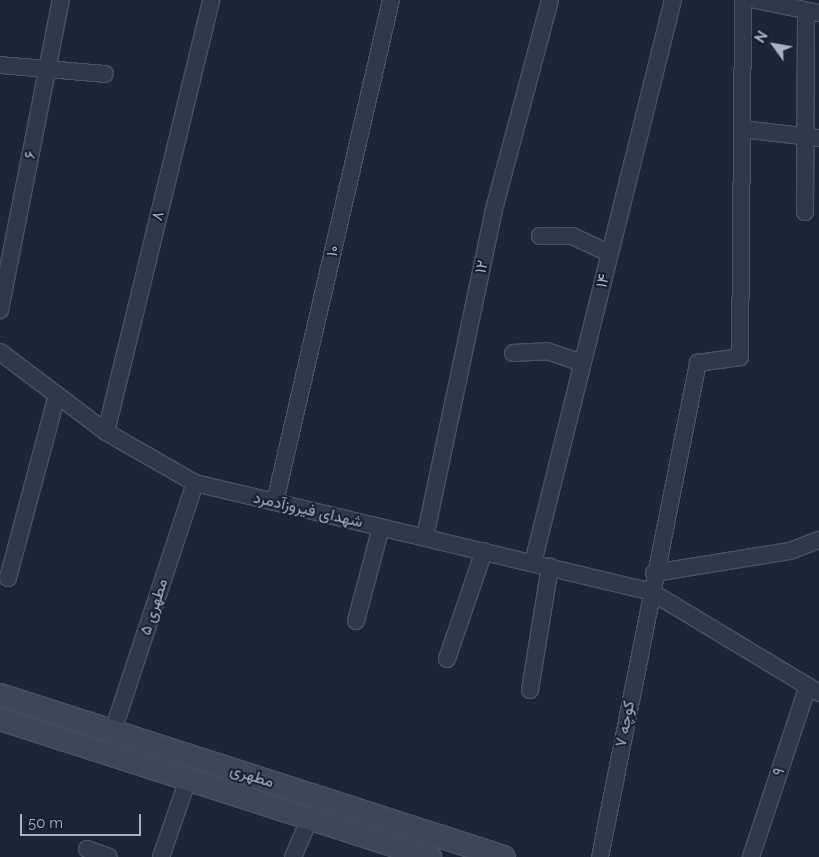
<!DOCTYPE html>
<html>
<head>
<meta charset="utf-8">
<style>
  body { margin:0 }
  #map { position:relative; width:819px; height:857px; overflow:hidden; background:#1e253b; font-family:Raleway,Vazirmatn,sans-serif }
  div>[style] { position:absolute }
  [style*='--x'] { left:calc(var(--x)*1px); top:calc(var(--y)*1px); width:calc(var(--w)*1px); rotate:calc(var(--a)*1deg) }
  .roads { filter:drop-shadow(1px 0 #4d5266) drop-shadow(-1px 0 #4d5266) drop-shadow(0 1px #4d5266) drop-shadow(0 -1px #4d5266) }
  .minor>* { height:16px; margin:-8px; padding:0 8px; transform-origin:8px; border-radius:8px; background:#32374b }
  .secondary>* { height:22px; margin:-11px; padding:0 11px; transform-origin:11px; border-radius:11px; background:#40455e }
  span { translate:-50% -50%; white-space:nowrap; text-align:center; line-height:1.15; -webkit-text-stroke:4px #181d2f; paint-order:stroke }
  .street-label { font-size:16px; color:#adb1c8 }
  .north { position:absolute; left:749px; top:20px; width:50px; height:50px; -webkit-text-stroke:4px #181d2f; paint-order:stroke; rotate:302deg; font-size:14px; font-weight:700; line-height:20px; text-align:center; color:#adb1c8 }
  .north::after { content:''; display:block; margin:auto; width:18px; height:22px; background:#adb1c8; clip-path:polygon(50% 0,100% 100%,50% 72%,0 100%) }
  .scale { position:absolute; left:20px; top:814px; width:121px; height:22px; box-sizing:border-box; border:2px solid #adb1c8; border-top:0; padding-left:6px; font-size:15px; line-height:18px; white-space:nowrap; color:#adb1c8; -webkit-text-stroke:4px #181d2f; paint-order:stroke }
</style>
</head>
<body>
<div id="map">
  <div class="roads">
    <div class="minor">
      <div style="--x:756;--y:0;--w:64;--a:11.7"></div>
      <div style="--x:0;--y:65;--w:105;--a:4.9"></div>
      <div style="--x:742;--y:129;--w:78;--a:6.7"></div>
      <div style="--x:805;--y:212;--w:201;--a:-89.7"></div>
      <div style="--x:540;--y:236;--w:32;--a:0"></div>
      <div style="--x:572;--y:236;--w:41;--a:24.7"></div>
      <div style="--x:0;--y:310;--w:316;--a:-78.9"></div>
      <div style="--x:0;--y:352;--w:133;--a:37"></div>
      <div style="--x:106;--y:432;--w:103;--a:29.8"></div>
      <div style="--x:195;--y:483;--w:468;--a:13.4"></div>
      <div style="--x:650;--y:591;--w:197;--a:31.1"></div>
      <div style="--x:513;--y:353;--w:34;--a:-3"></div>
      <div style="--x:547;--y:351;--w:37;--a:19"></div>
      <div style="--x:106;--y:432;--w:445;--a:-76.3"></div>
      <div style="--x:275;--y:502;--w:515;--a:-76.99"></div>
      <div style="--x:425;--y:537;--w:331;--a:-78.1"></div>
      <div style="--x:493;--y:213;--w:220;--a:-75"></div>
      <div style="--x:533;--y:563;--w:580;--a:-76.04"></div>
      <div style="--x:654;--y:573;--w:138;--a:-9.2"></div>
      <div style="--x:790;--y:551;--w:31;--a:-21"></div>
      <div style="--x:8;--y:578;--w:189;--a:-75"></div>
      <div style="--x:356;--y:621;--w:97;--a:-75.1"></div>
      <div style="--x:447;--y:659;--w:114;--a:-71.1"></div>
      <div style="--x:530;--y:690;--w:125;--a:-80.8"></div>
      <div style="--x:113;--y:731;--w:261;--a:-71.7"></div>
      <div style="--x:87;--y:849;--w:23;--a:20"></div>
      <div style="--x:161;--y:857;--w:83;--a:-70.9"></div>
      <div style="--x:293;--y:857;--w:43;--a:-66.4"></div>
      <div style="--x:600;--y:857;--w:504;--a:-78.78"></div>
      <div style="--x:698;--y:363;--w:42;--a:-8.1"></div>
      <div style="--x:740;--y:357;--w:357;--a:-89.5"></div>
      <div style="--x:751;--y:857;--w:180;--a:-71.6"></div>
    </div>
    <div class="secondary">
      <div style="--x:0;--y:695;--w:529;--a:17.82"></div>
      <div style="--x:0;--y:719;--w:452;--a:17.8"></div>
    </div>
  </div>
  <div class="street-label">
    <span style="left:31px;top:155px;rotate:-79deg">۶</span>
    <span style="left:158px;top:216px;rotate:-76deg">۸</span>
    <span style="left:333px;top:251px;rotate:-77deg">۱۰</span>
    <span style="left:482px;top:267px;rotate:-78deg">۱۲</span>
    <span style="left:603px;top:281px;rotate:-76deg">۱۴</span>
    <span style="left:308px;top:510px;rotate:13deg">شهدای فیروزآدمرد</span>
    <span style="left:154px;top:607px;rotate:-72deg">مطهری ۵</span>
    <span style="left:625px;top:724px;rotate:-79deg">کوچه ۷</span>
    <span style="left:779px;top:772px;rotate:-71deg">۹</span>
    <span style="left:252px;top:776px;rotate:18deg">مطهری</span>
  </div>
  <div class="north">N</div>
  <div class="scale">50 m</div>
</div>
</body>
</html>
